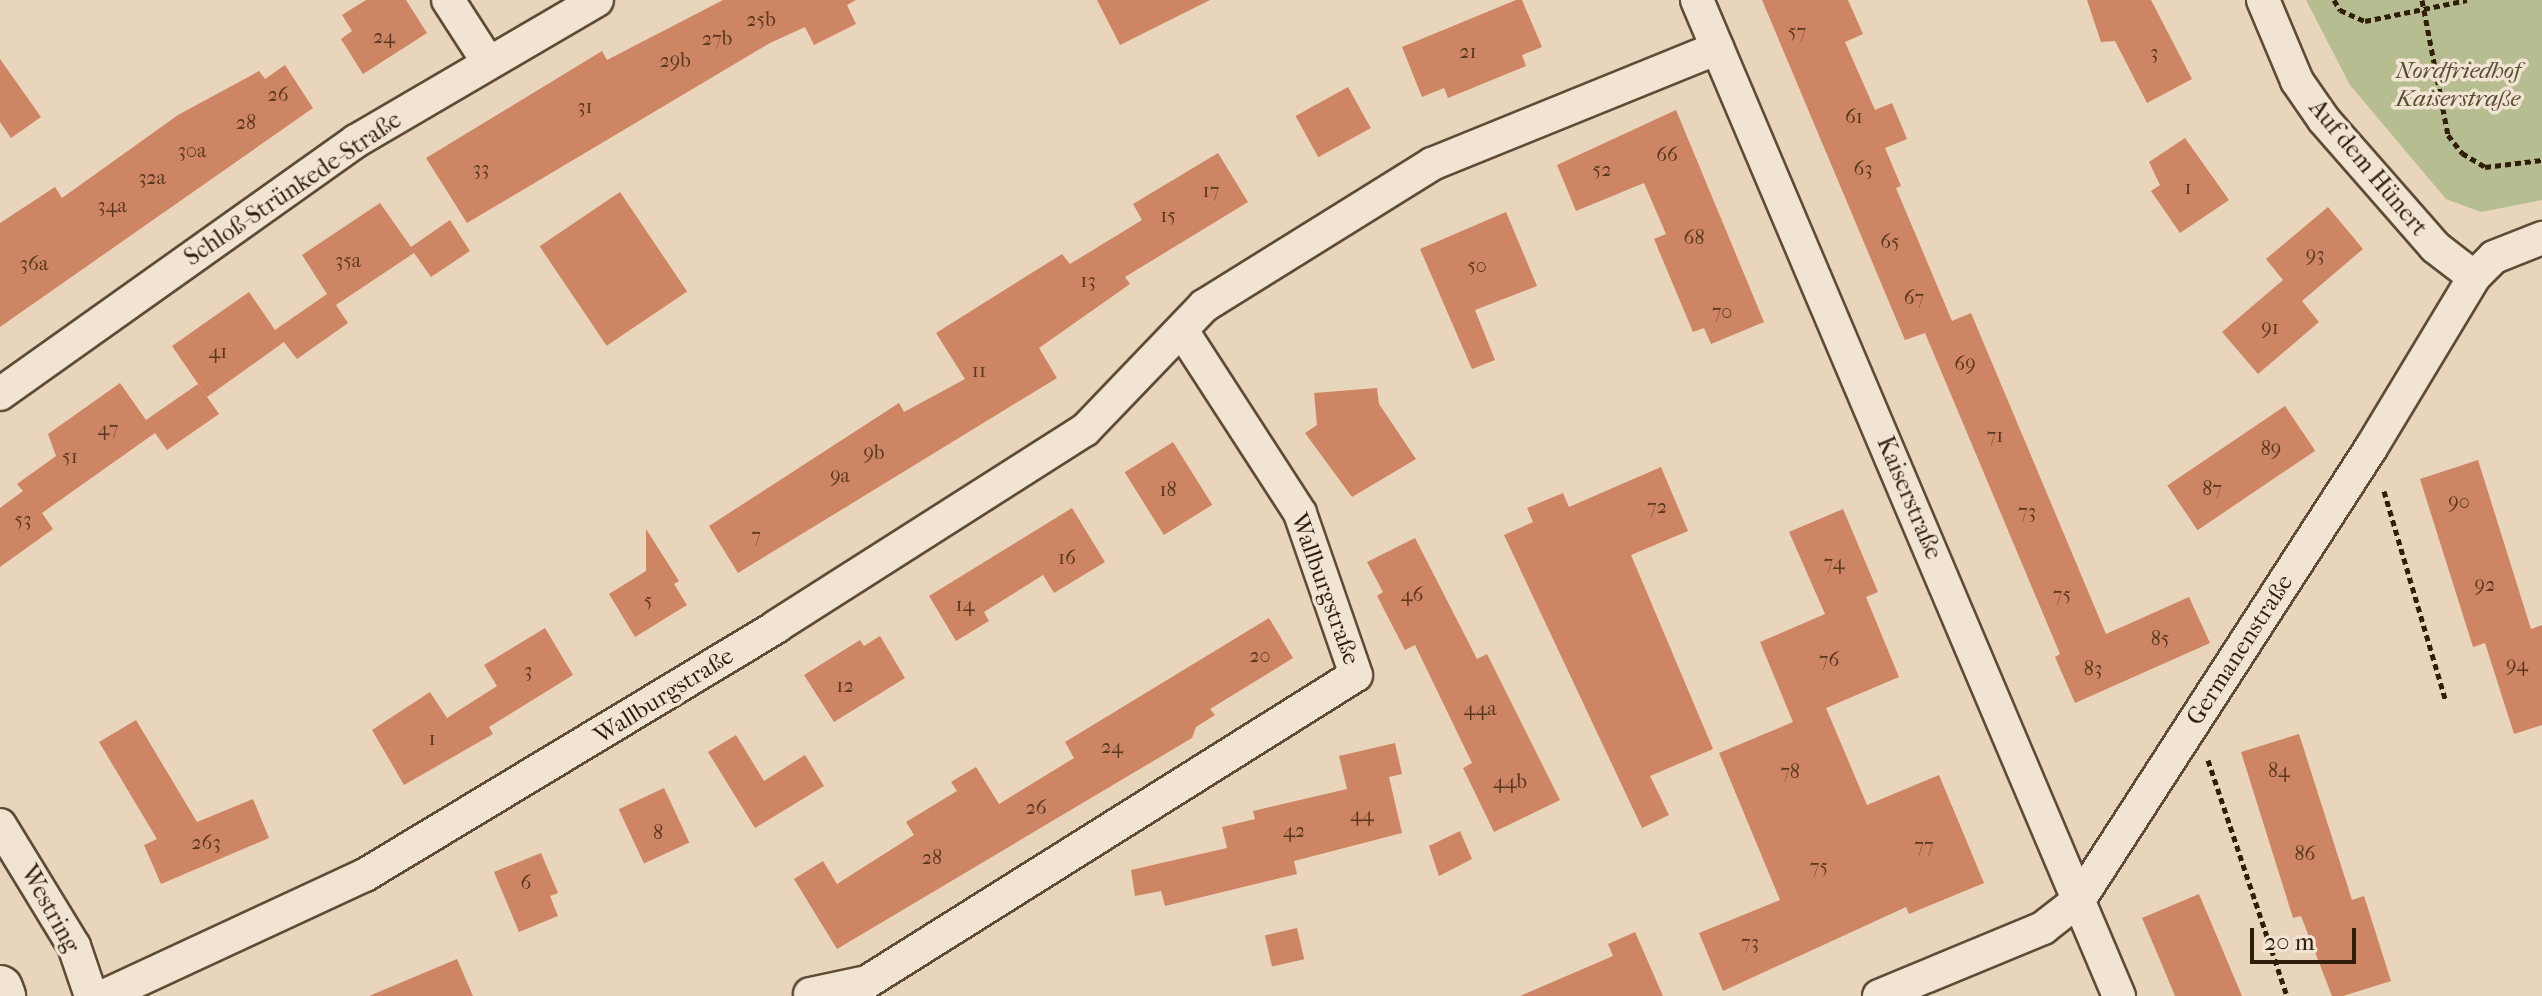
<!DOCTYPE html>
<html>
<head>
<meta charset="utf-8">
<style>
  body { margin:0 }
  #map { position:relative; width:2542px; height:996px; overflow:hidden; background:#e9d5bb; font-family:"IM FELL French Canon",serif }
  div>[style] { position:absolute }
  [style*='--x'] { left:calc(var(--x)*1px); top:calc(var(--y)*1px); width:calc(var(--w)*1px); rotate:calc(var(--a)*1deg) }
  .green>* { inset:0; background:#b6bd90 }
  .building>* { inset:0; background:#ce8564; transform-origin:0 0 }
  .path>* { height:5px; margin-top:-2.5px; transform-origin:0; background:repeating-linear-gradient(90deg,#301e0a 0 6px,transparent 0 10px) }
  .roads { filter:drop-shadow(2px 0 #5e4c36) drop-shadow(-2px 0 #5e4c36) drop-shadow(0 2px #5e4c36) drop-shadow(0 -2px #5e4c36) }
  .minor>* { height:32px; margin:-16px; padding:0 16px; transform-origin:16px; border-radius:16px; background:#f1e4d3 }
  .secondary>* { height:44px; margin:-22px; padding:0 22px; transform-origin:22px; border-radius:22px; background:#f1e4d3 }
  span { translate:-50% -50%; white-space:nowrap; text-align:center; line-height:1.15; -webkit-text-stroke:7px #f1e4d3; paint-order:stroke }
  .number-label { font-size:20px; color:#583820 }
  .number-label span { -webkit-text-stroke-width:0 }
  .park-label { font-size:24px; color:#584e32; font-style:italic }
  .street-label { font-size:24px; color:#301e0a }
  .scale { position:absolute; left:2250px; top:928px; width:106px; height:36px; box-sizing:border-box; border:4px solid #301e0a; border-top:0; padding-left:10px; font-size:24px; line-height:28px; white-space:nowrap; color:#301e0a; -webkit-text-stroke:6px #f1e4d3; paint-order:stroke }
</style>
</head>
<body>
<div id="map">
  <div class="green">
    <div style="clip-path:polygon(2306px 0,2542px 0,2542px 200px,2481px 212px,2446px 199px,2350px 85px)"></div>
  </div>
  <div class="building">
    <div style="clip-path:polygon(366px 0,406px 0,427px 33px,363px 74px,341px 39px,352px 31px,342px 15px)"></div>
    <div style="clip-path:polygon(723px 0,856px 0,847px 5px,856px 24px,814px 45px,805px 27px,770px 43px,467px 223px,426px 158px,602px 51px,607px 60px)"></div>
    <div style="clip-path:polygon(1097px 0,1210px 0,1120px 45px)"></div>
    <div style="clip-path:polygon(1516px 0,1522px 0,1542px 47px,1522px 55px,1526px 66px,1448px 98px,1444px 88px,1422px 97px,1402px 47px)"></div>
    <div style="clip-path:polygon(1762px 0,1848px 0,1863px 34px,1845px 42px,1875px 110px,1892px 103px,1907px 139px,1885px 148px,1901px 186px,1896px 188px,1952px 321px,1971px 313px,2106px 634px,2189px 597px,2210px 643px,2075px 703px,2055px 657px,2060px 654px,1925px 333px,1905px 340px)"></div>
    <div style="clip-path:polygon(2087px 0,2151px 0,2192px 79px,2147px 103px,2115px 41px,2101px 42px)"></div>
    <div style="clip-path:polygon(0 59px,41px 117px,11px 138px,0 122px)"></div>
    <div style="clip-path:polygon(285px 65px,313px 108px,0 327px,0 223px,55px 187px,62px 198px,178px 115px,259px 71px,265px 79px)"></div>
    <div style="left:1348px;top:87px;width:47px;height:60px;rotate:61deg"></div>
    <div style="clip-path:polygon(1676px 110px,1764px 322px,1711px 344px,1704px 328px,1693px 332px,1654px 239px,1666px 234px,1644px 183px,1576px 211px,1557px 165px)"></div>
    <div style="clip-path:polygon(2185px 138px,2229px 200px,2180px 233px,2151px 191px,2160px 185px,2149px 162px)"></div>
    <div style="clip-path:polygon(1218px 153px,1248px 202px,1125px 277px,1130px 284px,1039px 348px,1057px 378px,738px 573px,709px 526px,899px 403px,904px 412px,965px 379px,936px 333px,1062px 254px,1070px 264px,1142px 220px,1133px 204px)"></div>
    <div style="left:620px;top:192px;width:120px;height:97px;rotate:56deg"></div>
    <div style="clip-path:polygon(380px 203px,411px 247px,450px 220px,470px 251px,431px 277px,414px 253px,336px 305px,348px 323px,297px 359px,277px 333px,284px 342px,207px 397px,172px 346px,249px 292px,275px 330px,327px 294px,302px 255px)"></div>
    <div style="clip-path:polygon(2328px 207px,2363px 249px,2302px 301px,2319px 322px,2258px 374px,2222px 332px,2283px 280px,2266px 259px)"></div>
    <div style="clip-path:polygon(1506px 212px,1537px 286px,1475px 310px,1495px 360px,1472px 369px,1420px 249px)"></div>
    <div style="clip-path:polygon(120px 383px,146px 420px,198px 384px,219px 414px,167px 450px,155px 433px,42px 513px,53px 529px,0 567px,0 508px,23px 491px,17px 484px,56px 456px,48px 434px)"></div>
    <div style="clip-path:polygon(1377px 388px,1379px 404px,1416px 459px,1352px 497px,1305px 433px,1317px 425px,1314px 393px)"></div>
    <div style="left:2285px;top:406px;width:54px;height:142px;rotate:56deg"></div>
    <div style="left:1173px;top:442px;width:74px;height:57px;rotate:58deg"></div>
    <div style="clip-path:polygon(2478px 460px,2531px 629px,2542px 625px,2542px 725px,2514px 734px,2485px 643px,2473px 647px,2420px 479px)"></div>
    <div style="clip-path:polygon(1661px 467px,1688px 531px,1631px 555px,1713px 749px,1650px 776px,1669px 815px,1642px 828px,1504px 535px,1533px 522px,1527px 508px,1563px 493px,1569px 507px)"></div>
    <div style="clip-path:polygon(1072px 508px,1105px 562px,1054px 593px,1043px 575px,984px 612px,989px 621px,956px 641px,929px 596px)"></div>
    <div style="clip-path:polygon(1843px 509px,1878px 592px,1866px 597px,1899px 677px,1826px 708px,1867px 805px,1939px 775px,1984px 883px,1909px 914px,1906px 907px,1723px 991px,1699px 933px,1780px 900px,1719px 753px,1793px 722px,1760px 642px,1825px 614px,1789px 532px)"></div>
    <div style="clip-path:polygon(646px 529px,679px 581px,674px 584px,687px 605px,635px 637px,609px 594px,646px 571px)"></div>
    <div style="clip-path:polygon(1415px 538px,1477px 659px,1487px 654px,1560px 800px,1494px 832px,1463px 768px,1472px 763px,1415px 645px,1405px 650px,1377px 596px,1383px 592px,1367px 562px)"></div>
    <div style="clip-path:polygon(1269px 618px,1293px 658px,1210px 709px,1215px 715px,1196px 727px,1192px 738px,837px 949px,794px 879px,823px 861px,837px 884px,914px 835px,906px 822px,957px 791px,951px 782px,976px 767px,999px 804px,1074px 758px,1065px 742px)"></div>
    <div style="clip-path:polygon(545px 628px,573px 675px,489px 727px,493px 734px,404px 785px,372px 730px,430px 692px,447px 718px,497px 686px,484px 665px)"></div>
    <div style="clip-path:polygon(880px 636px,905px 678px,834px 722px,804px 675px,860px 640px,864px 646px)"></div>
    <div style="clip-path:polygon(136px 720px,197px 822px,253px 799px,269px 838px,161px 884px,144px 845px,157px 839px,99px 742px)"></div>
    <div style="clip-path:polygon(2299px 734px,2352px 900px,2364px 896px,2391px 981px,2343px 996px,2332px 996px,2301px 916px,2293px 918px,2241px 752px)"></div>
    <div style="clip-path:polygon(736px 735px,764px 781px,805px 755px,824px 786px,755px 828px,708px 752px)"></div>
    <div style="clip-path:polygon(1395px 743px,1402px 774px,1389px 777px,1402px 833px,1294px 861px,1297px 874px,1165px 906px,1161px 891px,1135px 896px,1131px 870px,1227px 848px,1222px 827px,1255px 819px,1253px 811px,1347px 789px,1339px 756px)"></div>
    <div style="left:664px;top:788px;width:60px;height:50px;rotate:65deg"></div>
    <div style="clip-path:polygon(1460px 831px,1472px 859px,1439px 876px,1429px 846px)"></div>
    <div style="clip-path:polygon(541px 853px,558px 893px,550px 896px,558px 916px,519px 932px,494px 872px)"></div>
    <div style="clip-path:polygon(2199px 894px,2242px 996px,2175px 996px,2160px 960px,2142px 918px)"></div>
    <div style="left:1297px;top:928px;width:32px;height:33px;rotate:77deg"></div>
    <div style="clip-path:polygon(1635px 932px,1663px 996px,1520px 996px,1613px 956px,1608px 944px)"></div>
    <div style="clip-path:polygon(457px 959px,473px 996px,369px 996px)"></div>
  </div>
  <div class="path">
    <div style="--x:2334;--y:0;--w:12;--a:59"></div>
    <div style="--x:2340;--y:10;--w:27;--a:24"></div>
    <div style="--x:2365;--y:21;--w:104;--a:-11.6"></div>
    <div style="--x:2422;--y:0;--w:137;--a:79.1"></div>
    <div style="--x:2448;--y:135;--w:23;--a:52"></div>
    <div style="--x:2462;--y:153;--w:27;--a:31"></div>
    <div style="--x:2485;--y:167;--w:57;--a:-7"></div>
    <div style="--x:2384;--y:491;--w:219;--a:73.6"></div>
    <div style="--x:2208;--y:760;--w:249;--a:71.5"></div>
  </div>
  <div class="roads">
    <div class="minor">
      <div style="--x:448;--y:0;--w:74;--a:57.2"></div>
      <div style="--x:1697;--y:0;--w:1082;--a:67.04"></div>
      <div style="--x:2263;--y:0;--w:88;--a:67.2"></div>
      <div style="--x:2297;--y:81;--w:47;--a:55.3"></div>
      <div style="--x:2324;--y:120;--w:169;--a:48.8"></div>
      <div style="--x:2435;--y:247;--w:49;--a:37.6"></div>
      <div style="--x:0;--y:394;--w:437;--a:-35.4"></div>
      <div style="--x:356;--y:141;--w:279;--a:-30.3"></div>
      <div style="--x:0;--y:825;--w:142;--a:58.6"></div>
      <div style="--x:74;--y:946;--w:53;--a:71.2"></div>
      <div style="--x:810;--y:994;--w:58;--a:-11.9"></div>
      <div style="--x:867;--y:982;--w:577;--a:-32.12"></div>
      <div style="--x:1356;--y:675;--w:171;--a:-109.1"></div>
      <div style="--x:1300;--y:513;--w:216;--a:-122.9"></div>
      <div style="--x:104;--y:996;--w:288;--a:-24.9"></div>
      <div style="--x:365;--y:875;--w:481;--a:-31.1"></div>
      <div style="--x:777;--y:626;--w:365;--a:-32.5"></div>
      <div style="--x:1085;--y:430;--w:172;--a:-46.2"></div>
      <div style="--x:1204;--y:306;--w:269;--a:-31.9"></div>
      <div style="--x:1432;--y:164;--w:308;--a:-22.1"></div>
      <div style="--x:1879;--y:996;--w:178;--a:-22.5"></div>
      <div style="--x:2043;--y:928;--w:46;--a:-37.9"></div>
      <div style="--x:2079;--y:900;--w:538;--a:-57.14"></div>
      <div style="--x:2371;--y:448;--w:200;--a:-58.9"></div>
      <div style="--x:2474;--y:277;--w:28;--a:-45"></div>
      <div style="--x:2494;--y:257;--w:52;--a:-21.6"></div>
    </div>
    <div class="secondary">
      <div style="--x:0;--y:988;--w:9;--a:69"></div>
    </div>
  </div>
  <div class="number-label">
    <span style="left:761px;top:19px">25b</span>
    <span style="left:1797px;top:31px">57</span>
    <span style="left:384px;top:36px">24</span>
    <span style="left:717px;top:38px">27b</span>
    <span style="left:1468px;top:51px">21</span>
    <span style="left:2154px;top:52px">3</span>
    <span style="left:675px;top:60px">29b</span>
    <span style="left:278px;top:94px">26</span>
    <span style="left:585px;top:106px">31</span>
    <span style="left:1854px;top:116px">61</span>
    <span style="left:246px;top:122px">28</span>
    <span style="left:192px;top:150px">30a</span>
    <span style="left:1667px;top:154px">66</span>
    <span style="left:481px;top:168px">33</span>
    <span style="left:1863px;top:168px">63</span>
    <span style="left:1602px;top:169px">52</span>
    <span style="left:152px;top:177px">32a</span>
    <span style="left:2188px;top:187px">1</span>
    <span style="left:1211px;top:190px">17</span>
    <span style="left:112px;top:205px">34a</span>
    <span style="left:1168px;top:215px">15</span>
    <span style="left:1694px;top:237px">68</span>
    <span style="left:1890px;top:241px">65</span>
    <span style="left:2315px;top:254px">93</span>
    <span style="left:348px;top:260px">35a</span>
    <span style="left:34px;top:263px">36a</span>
    <span style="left:1477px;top:265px">50</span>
    <span style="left:1088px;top:280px">13</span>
    <span style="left:1914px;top:297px">67</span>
    <span style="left:1722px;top:311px">70</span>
    <span style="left:2270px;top:327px">91</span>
    <span style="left:218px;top:351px">41</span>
    <span style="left:1965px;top:363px">69</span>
    <span style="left:979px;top:370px">11</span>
    <span style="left:108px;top:428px">47</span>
    <span style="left:1995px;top:435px">71</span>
    <span style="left:2271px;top:448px">89</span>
    <span style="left:874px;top:452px">9b</span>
    <span style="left:70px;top:456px">51</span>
    <span style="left:840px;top:475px">9a</span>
    <span style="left:2212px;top:488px">87</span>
    <span style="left:1168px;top:489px">18</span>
    <span style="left:2459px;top:501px">90</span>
    <span style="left:1657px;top:506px">72</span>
    <span style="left:2027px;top:511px">73</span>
    <span style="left:23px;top:519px">53</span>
    <span style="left:756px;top:535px">7</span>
    <span style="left:1067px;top:557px">16</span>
    <span style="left:1834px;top:562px">74</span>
    <span style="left:2485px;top:584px">92</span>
    <span style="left:1412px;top:594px">46</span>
    <span style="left:2062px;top:594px">75</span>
    <span style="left:648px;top:600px">5</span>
    <span style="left:965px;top:604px">14</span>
    <span style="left:2160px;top:638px">85</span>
    <span style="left:1260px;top:655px">20</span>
    <span style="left:1829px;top:659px">76</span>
    <span style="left:2517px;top:664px">94</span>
    <span style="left:2093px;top:668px">83</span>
    <span style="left:528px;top:670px">3</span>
    <span style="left:845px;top:685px">12</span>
    <span style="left:1480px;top:708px">44a</span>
    <span style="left:432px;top:738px">1</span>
    <span style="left:1112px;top:746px">24</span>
    <span style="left:2279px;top:770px">84</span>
    <span style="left:1790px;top:771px">78</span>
    <span style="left:1510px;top:781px">44b</span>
    <span style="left:1036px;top:807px">26</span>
    <span style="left:1362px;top:814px">44</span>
    <span style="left:1294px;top:830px">42</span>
    <span style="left:658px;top:832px">8</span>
    <span style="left:206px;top:842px">263</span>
    <span style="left:1924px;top:845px">77</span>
    <span style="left:2305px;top:853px">86</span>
    <span style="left:932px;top:857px">28</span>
    <span style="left:1819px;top:866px">75</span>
    <span style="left:526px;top:882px">6</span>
    <span style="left:1750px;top:942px">73</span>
  </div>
  <div class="park-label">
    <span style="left:2458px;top:85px">Nordfriedhof<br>Kaiserstraße</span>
  </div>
  <div class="street-label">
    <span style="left:2368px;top:168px;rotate:50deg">Auf dem Hünert</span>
    <span style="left:293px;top:189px;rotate:-34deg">Schloß-Strünkede-Straße</span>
    <span style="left:1909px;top:498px;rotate:67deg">Kaiserstraße</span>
    <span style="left:1325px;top:589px;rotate:70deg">Wallburgstraße</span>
    <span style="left:2240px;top:650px;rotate:-57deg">Germanenstraße</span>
    <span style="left:664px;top:696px;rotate:-32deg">Wallburgstraße</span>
    <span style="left:50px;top:909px;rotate:61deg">Westring</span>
  </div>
  <div class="scale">20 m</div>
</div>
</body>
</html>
